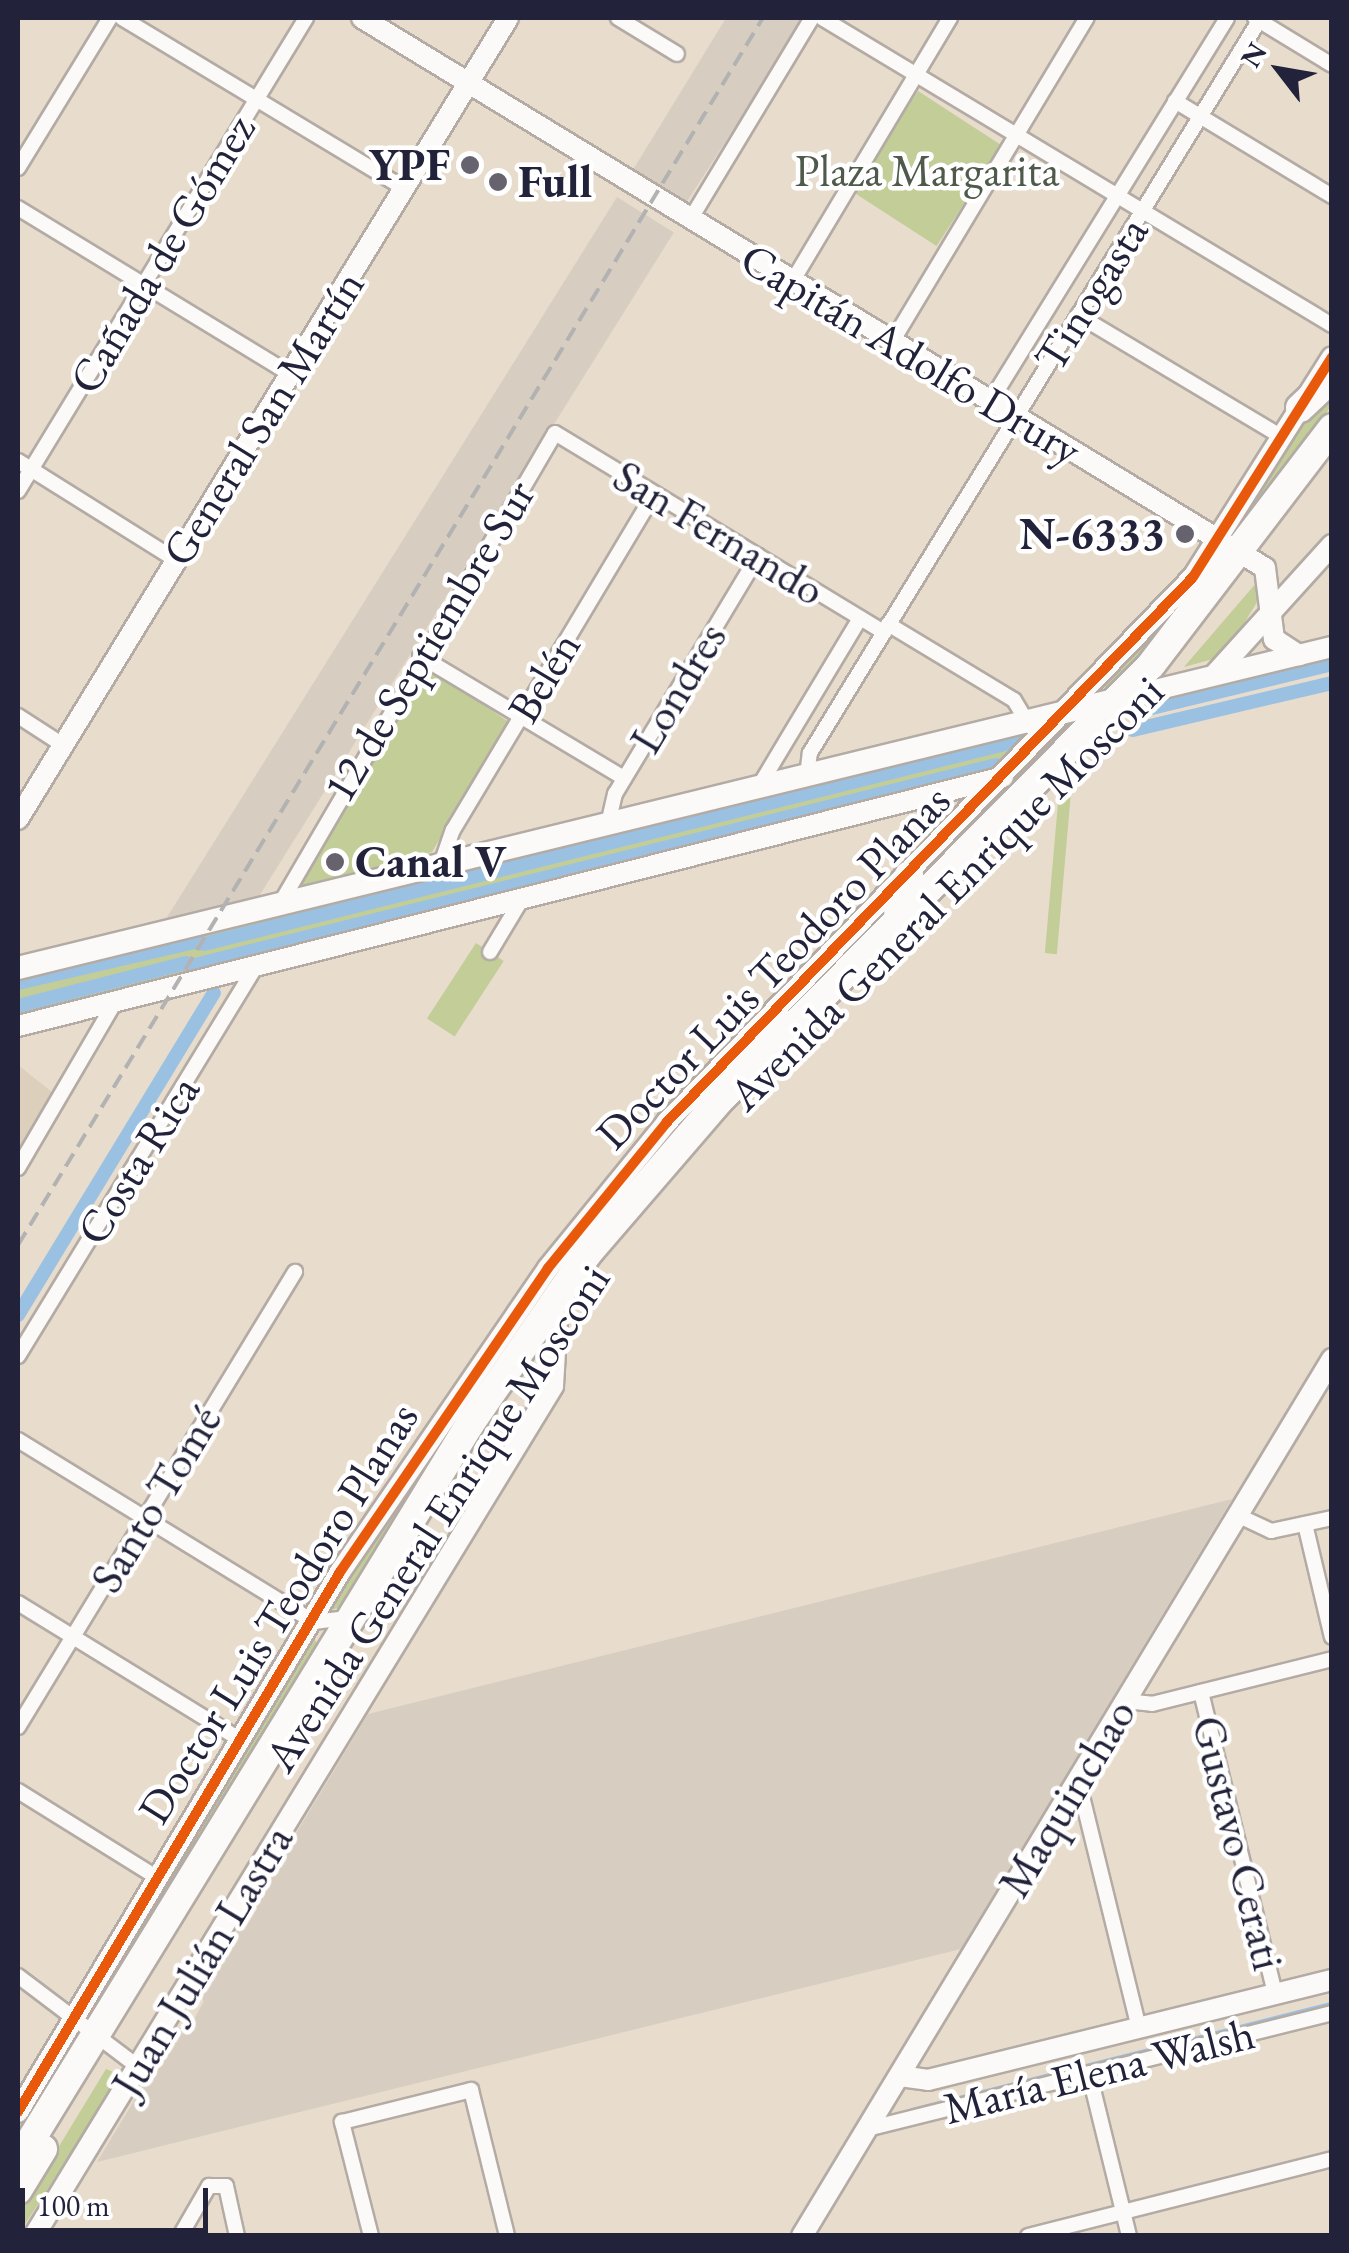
<!DOCTYPE html>
<html>
<head>
<meta charset="utf-8">
<style>
  body { margin:0 }
  #map { position:relative; width:1349px; height:2253px; overflow:hidden; background:#e8dccd; font-family:"EB Garamond",serif }
  div>[style] { position:absolute }
  [style*='--x'] { left:calc(var(--x)*1px); top:calc(var(--y)*1px); width:calc(var(--w)*1px); rotate:calc(var(--a)*1deg) }
  .built>* { inset:0; background:#dccfbb }
  .industrial>* { inset:0; background:#d7cec1; transform-origin:0 0 }
  .green>* { inset:0; background:#c2cd97; transform-origin:0 0 }
  .stream>* { height:4px; margin:-2px; padding:0 2px; transform-origin:2px; border-radius:2px; background:#9bc1e2 }
  .canal>* { height:14px; margin:-7px; padding:0 7px; transform-origin:7px; border-radius:7px; background:#9bc1e2 }
  .roads { filter:drop-shadow(2px 0 #b3aba4) drop-shadow(-2px 0 #b3aba4) drop-shadow(0 2px #b3aba4) drop-shadow(0 -2px #b3aba4) }
  .street>* { height:14px; margin:-7px; padding:0 7px; transform-origin:7px; border-radius:7px; background:#fcfaf8 }
  .secondary>* { height:20px; margin:-10px; padding:0 10px; transform-origin:10px; border-radius:10px; background:#fcfaf8 }
  .primary>* { height:22px; margin:-11px; padding:0 11px; transform-origin:11px; border-radius:11px; background:#fcfaf8 }
  .highway>* { height:28px; margin:-14px; padding:0 14px; transform-origin:14px; border-radius:14px; background:#fcfaf8 }
  .rail>* { height:4px; margin-top:-2px; transform-origin:0; background:repeating-linear-gradient(90deg,#b3b2b3 0 15px,transparent 0 23px) }
  .cycleway>* { height:10px; margin:-5px; padding:0 5px; transform-origin:5px; border-radius:5px; background:#e8590c }
  .dots>* { width:28px; height:28px; translate:-50% -50%; box-sizing:border-box; border:5px solid #fff; border-radius:50% }
  span { translate:-50% -50%; white-space:nowrap; text-align:center; line-height:1.15; -webkit-text-stroke:9px #fff; paint-order:stroke }
  .poi-label { font-size:45px; color:#22223b; font-weight:700 }
  .right { translate:-100% -50%; text-align:right }
  .left { translate:0 -50%; text-align:left }
  .park-label { font-size:45px; color:#4f5a4b }
  .street-label { font-size:45px; color:#22223b }
  .frame { position:absolute; inset:0; border:20px solid #22223b; pointer-events:none }
  .north { position:absolute; left:1229px; top:20px; width:100px; height:100px; -webkit-text-stroke:8px #fff; paint-order:stroke; rotate:301deg; font-size:28px; font-weight:700; line-height:40px; text-align:center; color:#22223b }
  .north::after { content:''; display:block; margin:auto; width:35px; height:45px; background:#22223b; clip-path:polygon(50% 0,100% 100%,50% 72%,0 100%) }
  .scale { position:absolute; left:20px; top:2188px; width:188px; height:45px; box-sizing:border-box; border:5px solid #22223b; border-top:0; padding-left:12px; font-size:30px; line-height:35px; white-space:nowrap; color:#22223b; -webkit-text-stroke:8px #fff; paint-order:stroke }
</style>
</head>
<body>
<div id="map">
  <div class="built">
    <div style="clip-path:polygon(18px 1065px,52px 1092px,18px 1149px)"></div>
  </div>
  <div class="industrial">
    <div style="clip-path:polygon(726px 18px,805px 18px,686px 203px,631px 173px)"></div>
    <div style="left:617px;top:197px;width:67px;height:851px;rotate:32deg"></div>
    <div style="clip-path:polygon(1232px 1499px,961px 1949px,97px 2162px,178px 2028px,191px 2025px,204px 2001px,198px 1996px,368px 1714px)"></div>
  </div>
  <div class="green">
    <div style="left:918px;top:91px;width:100px;height:120px;rotate:33deg"></div>
    <div style="clip-path:polygon(1331px 386px,1331px 406px,1237px 535px,1305px 413px)"></div>
    <div style="clip-path:polygon(1225px 559px,1109px 692px,1105px 690px,1104px 681px)"></div>
    <div style="clip-path:polygon(1257px 582px,1262px 594px,1224px 656px,1184px 667px)"></div>
    <div style="clip-path:polygon(435px 672px,509px 722px,432px 852px,298px 891px,292px 882px,421px 673px)"></div>
    <div style="left:1065px;top:723px;width:12px;height:231px;rotate:5deg"></div>
    <div style="clip-path:polygon(1020px 733px,1024px 742px,992px 773px,18px 1018px,18px 974px)"></div>
    <div style="clip-path:polygon(888px 904px,698px 1111px,343px 1606px,326px 1612px,443px 1419px,625px 1177px)"></div>
    <div style="left:476px;top:943px;width:33px;height:90px;rotate:33deg"></div>
    <div style="clip-path:polygon(311px 1634px,319px 1646px,92px 2008px)"></div>
    <div style="clip-path:polygon(106px 2069px,121px 2075px,18px 2235px,18px 2214px)"></div>
  </div>
  <div class="stream">
    <div style="--x:912;--y:2110;--w:433;--a:-14.2"></div>
  </div>
  <div class="canal">
    <div style="--x:1152;--y:708;--w:185;--a:-13.7"></div>
    <div style="--x:1133;--y:730;--w:204;--a:-13.3"></div>
    <div style="--x:204;--y:944;--w:838;--a:-14.02"></div>
    <div style="--x:191;--y:966;--w:830;--a:-14.02"></div>
    <div style="--x:18;--y:983;--w:186;--a:-13.1"></div>
    <div style="--x:18;--y:1006;--w:173;--a:-14.4"></div>
    <div style="--x:18;--y:1315;--w:377;--a:-58.7"></div>
  </div>
  <div class="roads">
    <div class="street">
      <div style="--x:122;--y:18;--w:329;--a:31.1"></div>
      <div style="--x:618;--y:18;--w:69;--a:31.4"></div>
      <div style="--x:822;--y:18;--w:595;--a:31.05"></div>
      <div style="--x:1255;--y:18;--w:90;--a:31.4"></div>
      <div style="--x:1175;--y:101;--w:184;--a:31.2"></div>
      <div style="--x:18;--y:168;--w:176;--a:-58.5"></div>
      <div style="--x:18;--y:208;--w:319;--a:31.4"></div>
      <div style="--x:690;--y:220;--w:236;--a:-58.9"></div>
      <div style="--x:792;--y:282;--w:308;--a:-59.1"></div>
      <div style="--x:1078;--y:315;--w:238;--a:30.9"></div>
      <div style="--x:892;--y:342;--w:378;--a:-59"></div>
      <div style="--x:990;--y:402;--w:451;--a:-58.3"></div>
      <div style="--x:18;--y:461;--w:186;--a:32.1"></div>
      <div style="--x:18;--y:491;--w:554;--a:-58.66"></div>
      <div style="--x:888;--y:624;--w:147;--a:31.1"></div>
      <div style="--x:1014;--y:700;--w:31;--a:59"></div>
      <div style="--x:420;--y:656;--w:238;--a:30.9"></div>
      <div style="--x:18;--y:716;--w:54;--a:32.8"></div>
      <div style="--x:807;--y:776;--w:23;--a:-83"></div>
      <div style="--x:810;--y:753;--w:859;--a:-58.48"></div>
      <div style="--x:758;--y:788;--w:198;--a:-59"></div>
      <div style="--x:608;--y:824;--w:31;--a:-77"></div>
      <div style="--x:615;--y:794;--w:278;--a:-59"></div>
      <div style="--x:441;--y:864;--w:36;--a:-71"></div>
      <div style="--x:453;--y:830;--w:392;--a:-59.1"></div>
      <div style="--x:280;--y:904;--w:545;--a:-59.72"></div>
      <div style="--x:555;--y:433;--w:385;--a:31.2"></div>
      <div style="--x:490;--y:952;--w:64;--a:-59"></div>
      <div style="--x:18;--y:1168;--w:192;--a:-59.7"></div>
      <div style="--x:18;--y:1356;--w:458;--a:-58.6"></div>
      <div style="--x:18;--y:1440;--w:347;--a:31.6"></div>
      <div style="--x:314;--y:1622;--w:32;--a:-7"></div>
      <div style="--x:1237;--y:1515;--w:38;--a:25"></div>
      <div style="--x:1271;--y:1531;--w:62;--a:-12"></div>
      <div style="--x:1305;--y:1524;--w:116;--a:76.6"></div>
      <div style="--x:18;--y:1603;--w:259;--a:31.6"></div>
      <div style="--x:1201;--y:1692;--w:311;--a:76.2"></div>
      <div style="--x:1125;--y:1701;--w:27;--a:6"></div>
      <div style="--x:1152;--y:1704;--w:186;--a:-14"></div>
      <div style="--x:18;--y:1727;--w:533;--a:-58.67"></div>
      <div style="--x:1078;--y:1780;--w:255;--a:76.2"></div>
      <div style="--x:18;--y:1791;--w:163;--a:31.9"></div>
      <div style="--x:18;--y:1976;--w:149;--a:37.1"></div>
      <div style="--x:1089;--y:2073;--w:168;--a:76.2"></div>
      <div style="--x:867;--y:2129;--w:479;--a:-14"></div>
      <div style="--x:180;--y:2236;--w:58;--a:-59.9"></div>
      <div style="--x:209;--y:2186;--w:17;--a:0"></div>
      <div style="--x:226;--y:2186;--w:51;--a:77.6"></div>
      <div style="--x:371;--y:2236;--w:118;--a:-104.3"></div>
      <div style="--x:342;--y:2122;--w:133;--a:-13.9"></div>
      <div style="--x:471;--y:2090;--w:150;--a:76.1"></div>
      <div style="--x:1028;--y:2236;--w:314;--a:-14.2"></div>
    </div>
    <div class="secondary">
      <div style="--x:362;--y:18;--w:1057;--a:31.34"></div>
      <div style="--x:1265;--y:568;--w:72;--a:82.8"></div>
      <div style="--x:1274;--y:639;--w:30;--a:33"></div>
      <div style="--x:1216;--y:673;--w:173;--a:-47.8"></div>
      <div style="--x:1147;--y:692;--w:190;--a:-13.7"></div>
      <div style="--x:18;--y:819;--w:939;--a:-58.54"></div>
      <div style="--x:18;--y:1026;--w:1016;--a:-14.19"></div>
      <div style="--x:900;--y:2076;--w:28;--a:8"></div>
      <div style="--x:928;--y:2080;--w:416;--a:-13.9"></div>
      <div style="--x:18;--y:2112;--w:629;--a:-59.19"></div>
      <div style="--x:340;--y:1572;--w:368;--a:-55.6"></div>
      <div style="--x:548;--y:1268;--w:188;--a:-50.8"></div>
      <div style="--x:667;--y:1122;--w:757;--a:-46.02"></div>
      <div style="--x:1193;--y:577;--w:260;--a:-57.7"></div>
      <div style="--x:34;--y:2236;--w:996;--a:-58.59"></div>
      <div style="--x:553;--y:1386;--w:67;--a:-86.6"></div>
      <div style="--x:802;--y:2236;--w:1025;--a:-58.85"></div>
    </div>
    <div class="primary">
      <div style="--x:18;--y:968;--w:1162;--a:-13.74"></div>
    </div>
    <div class="highway">
      <div style="--x:1300;--y:408;--w:44;--a:-43.2"></div>
      <div style="--x:899;--y:920;--w:23;--a:-95"></div>
      <div style="--x:897;--y:897;--w:25;--a:-61"></div>
      <div style="--x:18;--y:2161;--w:865;--a:-58.48"></div>
      <div style="--x:470;--y:1424;--w:208;--a:-55.4"></div>
      <div style="--x:588;--y:1253;--w:198;--a:-49.3"></div>
      <div style="--x:717;--y:1103;--w:617;--a:-45.26"></div>
      <div style="--x:1151;--y:665;--w:298;--a:-52.6"></div>
      <div style="--x:18;--y:2190;--w:48;--a:-58.6"></div>
    </div>
  </div>
  <div class="rail">
    <div style="--x:18;--y:1245;--w:1435;--a:-58.74"></div>
  </div>
  <div class="cycleway">
    <div style="--x:18;--y:2112;--w:629;--a:-59.19"></div>
    <div style="--x:340;--y:1572;--w:368;--a:-55.6"></div>
    <div style="--x:548;--y:1268;--w:188;--a:-50.8"></div>
    <div style="--x:667;--y:1122;--w:757;--a:-46.02"></div>
    <div style="--x:1193;--y:577;--w:260;--a:-57.7"></div>
  </div>
  <div class="dots">
    <div style="left:470px;top:165px;background:#67636e"></div>
    <div style="left:498px;top:182px;background:#67636e"></div>
    <div style="left:1185px;top:534px;background:#67636e"></div>
    <div style="left:335px;top:862px;background:#67636e"></div>
  </div>
  <div class="poi-label">
    <span class="right" style="left:450px;top:165px">YPF</span>
    <span class="left" style="left:518px;top:182px">Full</span>
    <span class="right" style="left:1165px;top:534px">N-6333</span>
    <span class="left" style="left:355px;top:862px">Canal V</span>
  </div>
  <div class="park-label">
    <span style="left:927px;top:171px">Plaza Margarita</span>
  </div>
  <div class="street-label">
    <span style="left:162px;top:254px;rotate:-59deg">Cañada de Gómez</span>
    <span style="left:1091px;top:294px;rotate:-58deg">Tinogasta</span>
    <span style="left:911px;top:354px;rotate:31deg">Capitán Adolfo Drury</span>
    <span style="left:263px;top:418px;rotate:-58deg">General San Martín</span>
    <span style="left:719px;top:533px;rotate:31deg">San Fernando</span>
    <span style="left:429px;top:641px;rotate:-59deg">12 de Septiembre Sur</span>
    <span style="left:544px;top:677px;rotate:-59deg">Belén</span>
    <span style="left:678px;top:688px;rotate:-59deg">Londres</span>
    <span style="left:946px;top:893px;rotate:-45deg">Avenida General Enrique Mosconi</span>
    <span style="left:773px;top:967px;rotate:-46deg">Doctor Luis Teodoro Planas</span>
    <span style="left:138px;top:1160px;rotate:-58deg">Costa Rica</span>
    <span style="left:156px;top:1499px;rotate:-59deg">Santo Tomé</span>
    <span style="left:437px;top:1518px;rotate:-57deg">Avenida General Enrique Mosconi</span>
    <span style="left:278px;top:1613px;rotate:-58deg">Doctor Luis Teodoro Planas</span>
    <span style="left:1067px;top:1798px;rotate:-59deg">Maquinchao</span>
    <span style="left:1238px;top:1843px;rotate:76deg">Gustavo Cerati</span>
    <span style="left:202px;top:1961px;rotate:-59deg">Juan Julián Lastra</span>
    <span style="left:1099px;top:2071px;rotate:-14deg">María Elena Walsh</span>
  </div>
  <div class="frame"></div>
  <div class="north">N</div>
  <div class="scale">100 m</div>
</div>
</body>
</html>
